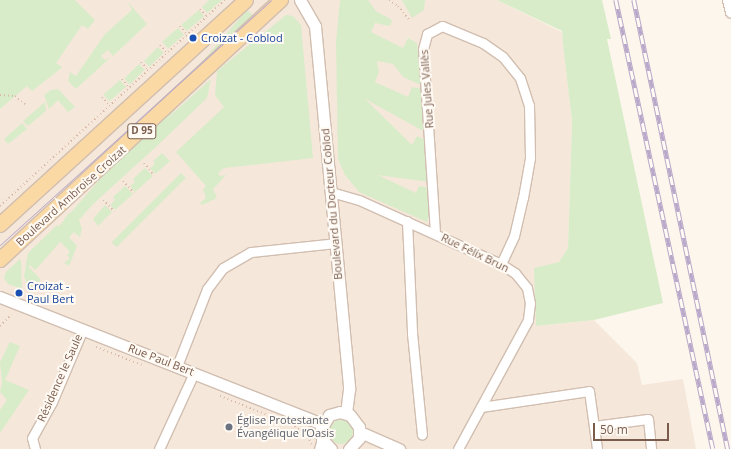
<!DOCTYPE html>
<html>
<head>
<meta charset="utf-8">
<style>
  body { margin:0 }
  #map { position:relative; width:731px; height:449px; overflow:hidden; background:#fdf6ec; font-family:"Open Sans",sans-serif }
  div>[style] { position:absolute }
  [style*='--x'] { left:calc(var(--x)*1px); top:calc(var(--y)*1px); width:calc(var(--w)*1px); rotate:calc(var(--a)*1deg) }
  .residential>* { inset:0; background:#f5e8da }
  .green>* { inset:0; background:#d8ecc9; transform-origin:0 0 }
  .round { border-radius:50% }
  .path>* { height:2px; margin-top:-1px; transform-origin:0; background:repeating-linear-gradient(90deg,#d9b8a5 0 1px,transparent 0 4px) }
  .roads { filter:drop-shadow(1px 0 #d1beb0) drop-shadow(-1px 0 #d1beb0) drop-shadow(0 1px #d1beb0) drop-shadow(0 -1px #d1beb0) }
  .minor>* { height:9px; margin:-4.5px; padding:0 4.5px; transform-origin:4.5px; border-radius:4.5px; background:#fff }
  .tertiary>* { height:11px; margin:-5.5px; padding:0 5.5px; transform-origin:5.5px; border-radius:5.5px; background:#fff }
  .primary>* { height:14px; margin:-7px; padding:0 7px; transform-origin:7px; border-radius:7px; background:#fbd9a5 }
  .tram>* { height:1px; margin:-0.5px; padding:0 0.5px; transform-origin:0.5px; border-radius:0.5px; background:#b9a8c9 }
  .rail>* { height:4.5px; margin-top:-2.25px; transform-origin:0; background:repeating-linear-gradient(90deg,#fffaf3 0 9px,#b9a8c9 0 18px); box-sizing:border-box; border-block:1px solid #b9a8c9 }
  .dots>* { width:11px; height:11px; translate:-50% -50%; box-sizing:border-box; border:2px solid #fffaf3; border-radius:50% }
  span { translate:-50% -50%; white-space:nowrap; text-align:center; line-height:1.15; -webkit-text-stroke:4px #fffaf3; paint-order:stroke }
  .shield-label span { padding:1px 3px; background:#fffaf3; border:1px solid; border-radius:3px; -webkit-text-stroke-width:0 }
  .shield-label { font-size:10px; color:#7a5c4d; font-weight:700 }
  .transit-label { font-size:11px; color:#164399 }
  .left { translate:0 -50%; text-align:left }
  .street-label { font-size:11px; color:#7a5c4d }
  .worship-label { font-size:11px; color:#5b616d }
  .scale { position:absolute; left:593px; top:423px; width:76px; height:18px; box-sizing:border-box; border:2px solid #7a5c4d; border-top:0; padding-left:5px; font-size:12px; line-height:14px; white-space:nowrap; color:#7a5c4d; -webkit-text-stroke:3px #fffaf3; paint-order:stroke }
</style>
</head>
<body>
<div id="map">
  <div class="residential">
    <div style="clip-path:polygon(0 0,497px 0,562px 32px,572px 122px,568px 248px,559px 262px,536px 326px,594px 320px,637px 363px,642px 385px,683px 379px,696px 449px,0 449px)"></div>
  </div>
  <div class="green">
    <div style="clip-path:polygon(0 0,75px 0,95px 20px,88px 29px,82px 25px,56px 63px,62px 67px,59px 70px,32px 91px,27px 86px,0 109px)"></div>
    <div style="clip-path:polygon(209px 0,222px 0,207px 13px,202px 7px)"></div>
    <div style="clip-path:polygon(340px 0,368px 0,376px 11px,392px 20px,390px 26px,375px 23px,371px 32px,403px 48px,408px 38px,417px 43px,421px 85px,403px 77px,393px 64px,377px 61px,379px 72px,375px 82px,408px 97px,412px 87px,422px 89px,427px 133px,365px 99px,412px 145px,417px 136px,427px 141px,430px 182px,378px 175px,416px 193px,419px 186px,430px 188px,432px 208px,427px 222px,359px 192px,345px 175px,338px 159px,336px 42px)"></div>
    <div style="clip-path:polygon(402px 0,425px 0,424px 10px,412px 18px)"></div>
    <div style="clip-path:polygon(497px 0,602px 0,611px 39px,607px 39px,663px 303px,594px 320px,536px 326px,534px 268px,559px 262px,568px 248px,572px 122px,563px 44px,562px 31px)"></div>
    <div style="clip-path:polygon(128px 2px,147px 24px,113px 56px,108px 50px,101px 56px,105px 60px,111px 57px,76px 89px,68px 81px,70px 72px,76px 76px,105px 34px,132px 10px)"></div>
    <div style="left:199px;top:10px;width:8px;height:23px;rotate:50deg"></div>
    <div style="left:247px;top:10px;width:11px;height:335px;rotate:41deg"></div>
    <div style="clip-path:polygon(286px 15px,293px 16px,301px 25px,313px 158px,224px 168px,218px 173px,220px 176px,226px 175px,213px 189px,217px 198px,202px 205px,200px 203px,206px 198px,203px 189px,206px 186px,176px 152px,224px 107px,215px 95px,217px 71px)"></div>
    <div style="left:178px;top:28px;width:9px;height:21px;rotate:49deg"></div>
    <div style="left:158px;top:47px;width:8px;height:20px;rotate:45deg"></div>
    <div style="left:139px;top:64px;width:8px;height:21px;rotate:45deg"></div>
    <div style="clip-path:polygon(211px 79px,207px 98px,157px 146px,92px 205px,78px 205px,116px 171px,113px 167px)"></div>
    <div style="left:120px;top:80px;width:9px;height:22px;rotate:49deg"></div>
    <div style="clip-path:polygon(58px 89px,75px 107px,68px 112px,58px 100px,49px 109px,44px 95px,51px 90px)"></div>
    <div style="clip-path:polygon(45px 102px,46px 111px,28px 126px,23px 121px)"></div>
    <div style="clip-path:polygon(22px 123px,27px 129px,8px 144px,4px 139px)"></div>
    <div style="clip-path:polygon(162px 153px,170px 161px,155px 174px,150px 168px,155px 164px,153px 161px)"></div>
    <div style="clip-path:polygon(145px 168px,153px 176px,135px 192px,130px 186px,135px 182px,133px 179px)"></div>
    <div style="left:181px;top:173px;width:7px;height:98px;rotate:45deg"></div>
    <div style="clip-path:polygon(125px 186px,133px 194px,115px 210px,110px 205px,115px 200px,113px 197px)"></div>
    <div style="clip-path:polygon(105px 205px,112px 212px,98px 226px,93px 219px)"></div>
    <div style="clip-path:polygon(70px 212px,78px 218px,82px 229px,80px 237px,74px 232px,69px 237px,77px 246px,69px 266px,64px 263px,70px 258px,67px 255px,70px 252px,58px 239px,30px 263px,29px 267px,41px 280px,29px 290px,24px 276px,28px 253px,57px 225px,65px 234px,71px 228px,64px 219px)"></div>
    <div style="clip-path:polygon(20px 259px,21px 261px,22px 289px,8px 284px,4px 278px,6px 272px)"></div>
    <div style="clip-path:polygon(10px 342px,20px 346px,5px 380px,29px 390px,0 433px,0 410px,7px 400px,0 392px,2px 383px,0 362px)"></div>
    <div class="round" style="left:329px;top:420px;width:24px;height:24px"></div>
  </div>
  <div class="path">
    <div style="--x:389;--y:0;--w:11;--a:34"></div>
    <div style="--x:398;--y:6;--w:19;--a:51"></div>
    <div style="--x:200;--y:9;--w:11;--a:49"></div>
    <div style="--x:180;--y:26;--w:11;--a:52"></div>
    <div style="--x:160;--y:45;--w:11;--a:49"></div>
    <div style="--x:141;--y:62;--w:11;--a:49"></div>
    <div style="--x:122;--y:79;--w:11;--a:52"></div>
    <div style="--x:0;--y:95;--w:15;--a:4"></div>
    <div style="--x:15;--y:96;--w:13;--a:39"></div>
    <div style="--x:102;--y:97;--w:11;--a:49"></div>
    <div style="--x:144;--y:163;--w:16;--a:50"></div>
    <div style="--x:123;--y:181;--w:16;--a:47"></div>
    <div style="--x:103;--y:200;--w:16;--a:45"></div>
    <div style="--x:0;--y:206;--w:305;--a:-42.5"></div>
    <div style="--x:0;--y:326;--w:16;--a:-45"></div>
    <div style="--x:96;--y:347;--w:49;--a:21.4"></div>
    <div style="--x:220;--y:396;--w:81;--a:21.8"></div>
    <div style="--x:295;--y:426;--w:16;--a:38"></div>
    <div style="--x:308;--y:436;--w:9;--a:69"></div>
  </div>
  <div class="roads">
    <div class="minor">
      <div style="--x:331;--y:192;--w:29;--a:16"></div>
      <div style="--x:359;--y:200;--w:156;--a:24.3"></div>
      <div style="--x:501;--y:264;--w:17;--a:33"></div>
      <div style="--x:515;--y:273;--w:19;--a:51"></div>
      <div style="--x:527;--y:288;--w:15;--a:79"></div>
      <div style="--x:530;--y:303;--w:17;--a:97"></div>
      <div style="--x:528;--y:320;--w:147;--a:118.5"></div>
      <div style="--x:407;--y:221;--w:112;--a:87.4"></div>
      <div style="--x:412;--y:333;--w:102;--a:84.4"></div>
      <div style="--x:435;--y:233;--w:184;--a:-93.7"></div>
      <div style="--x:423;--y:49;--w:16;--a:-75"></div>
      <div style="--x:427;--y:34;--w:17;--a:-28"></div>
      <div style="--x:442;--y:26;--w:44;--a:22.5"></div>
      <div style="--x:483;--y:43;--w:24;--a:35"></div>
      <div style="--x:503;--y:57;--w:27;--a:51"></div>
      <div style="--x:520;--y:78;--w:28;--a:72"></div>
      <div style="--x:529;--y:105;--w:53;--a:88.9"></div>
      <div style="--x:530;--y:158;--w:40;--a:100"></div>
      <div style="--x:523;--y:197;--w:40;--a:103"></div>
      <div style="--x:514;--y:236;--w:31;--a:115"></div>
      <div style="--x:177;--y:366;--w:83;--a:-68.7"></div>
      <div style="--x:207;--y:289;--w:26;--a:-53"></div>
      <div style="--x:223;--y:268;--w:32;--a:-30"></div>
      <div style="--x:251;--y:252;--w:85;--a:-6"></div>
      <div style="--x:481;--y:407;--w:109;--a:-8.4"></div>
      <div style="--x:589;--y:391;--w:59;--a:82.1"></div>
      <div style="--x:594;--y:426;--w:54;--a:-7.4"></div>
      <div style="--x:648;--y:419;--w:30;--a:84"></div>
      <div style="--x:35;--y:449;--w:11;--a:-105"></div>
      <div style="--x:32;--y:438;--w:41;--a:-60.9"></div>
      <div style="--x:52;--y:402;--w:79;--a:-67"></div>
      <div style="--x:159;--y:449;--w:84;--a:-65.3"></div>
      <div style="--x:319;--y:449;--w:10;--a:-73"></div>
    </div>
    <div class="tertiary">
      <div style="--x:300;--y:0;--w:30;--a:60"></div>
      <div style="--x:315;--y:26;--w:365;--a:84.6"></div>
      <div style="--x:349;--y:389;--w:24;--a:97"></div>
      <div style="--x:728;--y:0;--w:12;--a:76"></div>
      <div style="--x:0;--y:297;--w:346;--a:21.5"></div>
      <div style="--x:360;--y:432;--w:43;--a:23.6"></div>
      <div style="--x:331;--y:449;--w:13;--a:-132"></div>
      <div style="--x:322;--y:439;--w:10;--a:-96"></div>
      <div style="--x:321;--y:429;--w:16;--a:-60"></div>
      <div style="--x:329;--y:415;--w:11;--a:-15"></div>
      <div style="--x:340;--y:412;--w:10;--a:17"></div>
      <div style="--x:350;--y:415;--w:15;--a:53"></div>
      <div style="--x:359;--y:427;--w:11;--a:90"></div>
      <div style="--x:359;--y:438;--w:15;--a:132"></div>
    </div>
    <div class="primary">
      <div style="--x:0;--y:225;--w:333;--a:-42.4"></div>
      <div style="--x:0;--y:260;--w:383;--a:-42.8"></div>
    </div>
  </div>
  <div class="tram">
    <div style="--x:0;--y:245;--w:365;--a:-42.1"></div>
  </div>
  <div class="rail">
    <div style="--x:616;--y:0;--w:459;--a:77.8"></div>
    <div style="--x:634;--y:0;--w:459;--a:78.2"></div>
  </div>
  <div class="dots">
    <div style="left:193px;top:38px;background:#1a4fb4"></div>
    <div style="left:19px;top:293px;background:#1a4fb4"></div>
    <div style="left:229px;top:427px;background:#6b7280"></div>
  </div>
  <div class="shield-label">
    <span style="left:142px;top:131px">D 95</span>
  </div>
  <div class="transit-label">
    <span class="left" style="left:201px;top:38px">Croizat - Coblod</span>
    <span class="left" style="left:27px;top:293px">Croizat -<br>Paul Bert</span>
  </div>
  <div class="street-label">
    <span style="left:427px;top:89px;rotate:-94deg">Rue Jules Vallès</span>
    <span style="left:71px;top:196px;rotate:-42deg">Boulevard Ambroise Croizat</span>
    <span style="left:332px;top:204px;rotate:-95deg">Boulevard du Docteur Coblod</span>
    <span style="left:475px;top:253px;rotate:26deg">Rue Félix Brun</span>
    <span style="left:161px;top:360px;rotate:21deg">Rue Paul Bert</span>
    <span style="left:60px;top:378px;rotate:-66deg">Résidence le Saule</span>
  </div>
  <div class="worship-label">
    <span class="left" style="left:237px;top:427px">Église Protestante<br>Évangélique l’Oasis</span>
  </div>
  <div class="scale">50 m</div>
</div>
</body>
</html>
